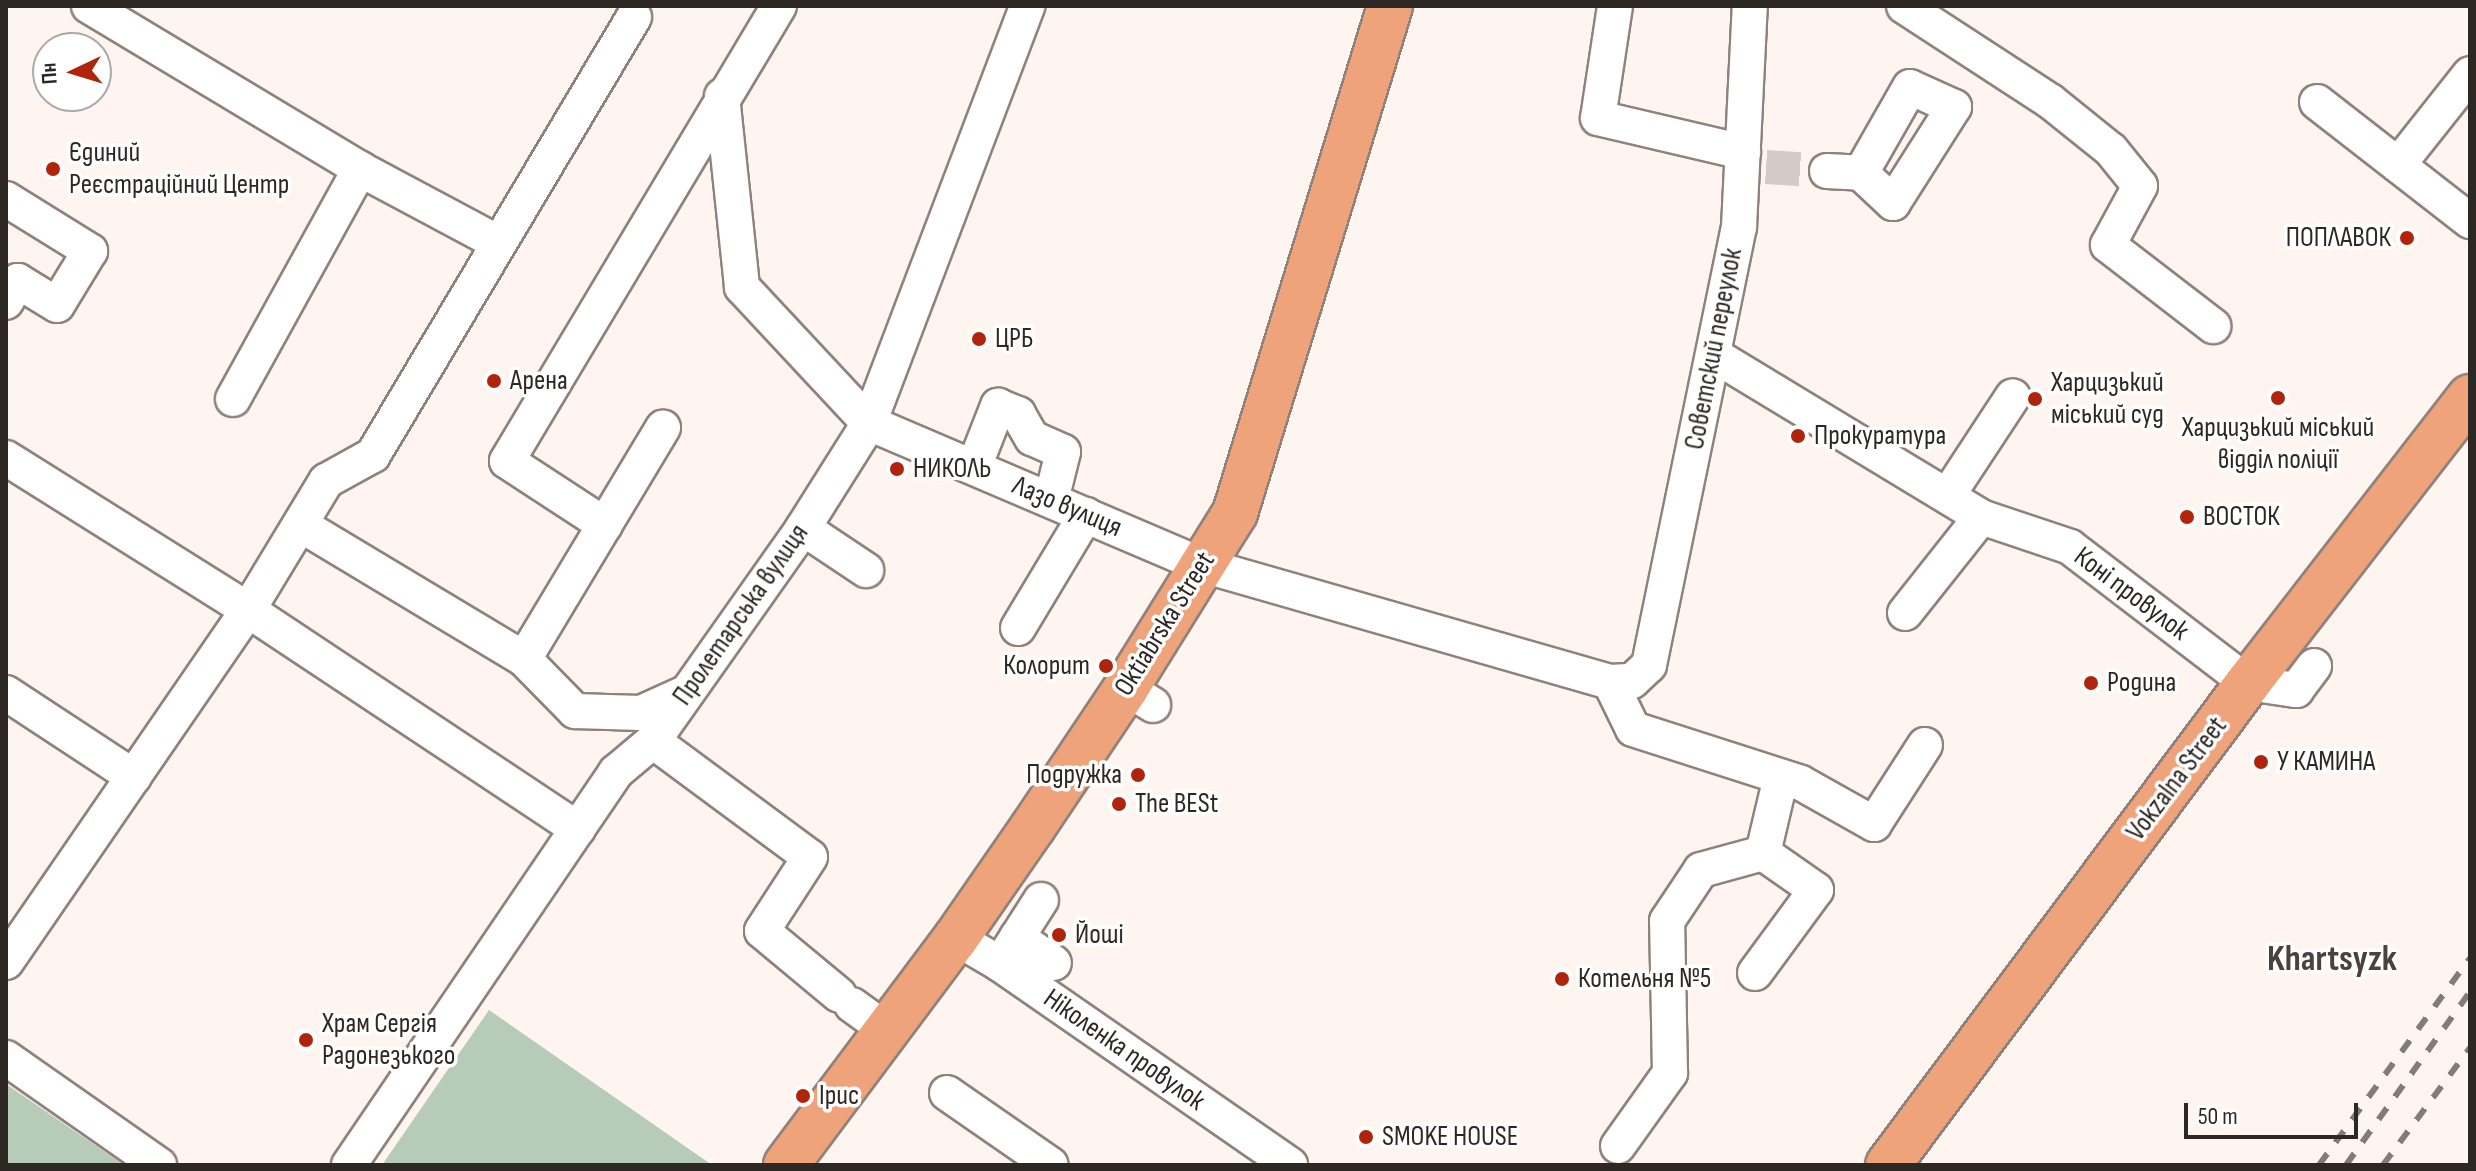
<!DOCTYPE html>
<html>
<head>
<meta charset="utf-8">
<style>
  body { margin:0 }
  #map { position:relative; width:2476px; height:1171px; overflow:hidden; background:#fef4f0; font-family:"Sofia Sans Condensed",sans-serif }
  div>[style] { position:absolute }
  [style*='--x'] { left:calc(var(--x)*1px); top:calc(var(--y)*1px); width:calc(var(--w)*1px); rotate:calc(var(--a)*1deg) }
  .green>* { inset:0; background:#b6ccb9 }
  .minor-tunnel>* { height:34px; margin-top:-17px; transform-origin:0; background:repeating-linear-gradient(90deg,#d4cbc7 0 34px,transparent 0 51px) }
  .roads { filter:drop-shadow(2px 0 #90827b) drop-shadow(-2px 0 #90827b) drop-shadow(0 2px #90827b) drop-shadow(0 -2px #90827b) }
  .minor>* { height:34px; margin:-17px; padding:0 17px; transform-origin:17px; border-radius:17px; background:#fff }
  .major>* { height:44px; margin:-22px; padding:0 22px; transform-origin:22px; border-radius:22px; background:#efa37a }
  .rail>* { height:6px; margin-top:-3px; transform-origin:0; background:repeating-linear-gradient(90deg,#837b78 0 14px,transparent 0 28px) }
  .dots>* { width:22px; height:22px; translate:-50% -50%; box-sizing:border-box; border:4px solid #fff; border-radius:50% }
  span { translate:-50% -50%; white-space:nowrap; text-align:center; line-height:1.15; -webkit-text-stroke:7px #fff; paint-order:stroke }
  .poi-label { font-size:28px; color:#2e2825 }
  .left { translate:0 -50%; text-align:left }
  .right { translate:-100% -50%; text-align:right }
  .street-label { font-size:28px; color:#2e2825 }
  .district-label { font-size:36px; color:#4d413b; font-weight:700 }
  .frame { position:absolute; inset:0; border:8px solid #2e2825; pointer-events:none }
  .north { position:absolute; left:32px; top:32px; width:80px; height:80px; box-sizing:border-box; background:#fff; border:2px solid #aba9a8; border-radius:50%; rotate:266deg; font-size:22px; font-weight:700; line-height:32px; text-align:center; color:#2e2825 }
  .north::after { content:''; display:block; margin:auto; width:28px; height:36px; background:#b1240c; clip-path:polygon(50% 0,100% 100%,50% 72%,0 100%) }
  .scale { position:absolute; left:2184px; top:1103px; width:174px; height:36px; box-sizing:border-box; border:4px solid #2e2825; border-top:0; padding-left:10px; font-size:24px; line-height:28px; white-space:nowrap; color:#2e2825; -webkit-text-stroke:6px #fff; paint-order:stroke }
</style>
</head>
<body>
<div id="map">
  <div class="green">
    <div style="clip-path:polygon(489px 1010px,712px 1165px,382px 1165px)"></div>
    <div style="clip-path:polygon(6px 1084px,124px 1165px,6px 1165px)"></div>
  </div>
  <div class="minor-tunnel">
    <div style="--x:1766;--y:167;--w:61;--a:3.8"></div>
  </div>
  <div class="roads">
    <div class="minor">
      <div style="--x:89;--y:6;--w:316;--a:31"></div>
      <div style="--x:360;--y:169;--w:155;--a:28.1"></div>
      <div style="--x:1615;--y:6;--w:113;--a:98.6"></div>
      <div style="--x:1598;--y:118;--w:149;--a:13.2"></div>
      <div style="--x:1904;--y:6;--w:174;--a:33.1"></div>
      <div style="--x:2050;--y:101;--w:78;--a:38.8"></div>
      <div style="--x:2111;--y:150;--w:46;--a:51.1"></div>
      <div style="--x:2140;--y:186;--w:67;--a:118.5"></div>
      <div style="--x:2108;--y:245;--w:133;--a:37.6"></div>
      <div style="--x:722;--y:96;--w:192;--a:84"></div>
      <div style="--x:742;--y:287;--w:186;--a:47"></div>
      <div style="--x:869;--y:423;--w:362;--a:23.1"></div>
      <div style="--x:1202;--y:565;--w:424;--a:16"></div>
      <div style="--x:1610;--y:682;--w:22;--a:-3"></div>
      <div style="--x:1632;--y:681;--w:23;--a:-43"></div>
      <div style="--x:1649;--y:665;--w:447;--a:-78.4"></div>
      <div style="--x:1739;--y:227;--w:221;--a:-87.2"></div>
      <div style="--x:2317;--y:102;--w:194;--a:37.9"></div>
      <div style="--x:2398;--y:165;--w:116;--a:-51.6"></div>
      <div style="--x:1827;--y:171;--w:34;--a:3"></div>
      <div style="--x:1861;--y:173;--w:44;--a:43.2"></div>
      <div style="--x:1893;--y:203;--w:114;--a:-57.6"></div>
      <div style="--x:1954;--y:107;--w:48;--a:-155.6"></div>
      <div style="--x:1910;--y:87;--w:99;--a:119.7"></div>
      <div style="--x:6;--y:199;--w:99;--a:31.8"></div>
      <div style="--x:90;--y:251;--w:63;--a:121.4"></div>
      <div style="--x:57;--y:305;--w:46;--a:-148.4"></div>
      <div style="--x:18;--y:281;--w:24;--a:120"></div>
      <div style="--x:1714;--y:355;--w:312;--a:31.2"></div>
      <div style="--x:1981;--y:517;--w:94;--a:18.6"></div>
      <div style="--x:2070;--y:547;--w:224;--a:37.4"></div>
      <div style="--x:2248;--y:683;--w:49;--a:8.3"></div>
      <div style="--x:2296;--y:690;--w:30;--a:-53"></div>
      <div style="--x:233;--y:399;--w:263;--a:-61.1"></div>
      <div style="--x:6;--y:458;--w:286;--a:32.1"></div>
      <div style="--x:248;--y:610;--w:396;--a:33.6"></div>
      <div style="--x:974;--y:467;--w:66;--a:-68.5"></div>
      <div style="--x:998;--y:406;--w:22;--a:22"></div>
      <div style="--x:1018;--y:414;--w:28;--a:60"></div>
      <div style="--x:1032;--y:438;--w:34;--a:24"></div>
      <div style="--x:1063;--y:452;--w:49;--a:104"></div>
      <div style="--x:1948;--y:495;--w:118;--a:-56.7"></div>
      <div style="--x:301;--y:525;--w:260;--a:31"></div>
      <div style="--x:524;--y:659;--w:73;--a:45.6"></div>
      <div style="--x:575;--y:711;--w:66;--a:1.7"></div>
      <div style="--x:641;--y:713;--w:51;--a:-24.5"></div>
      <div style="--x:605;--y:525;--w:117;--a:-146.9"></div>
      <div style="--x:507;--y:461;--w:530;--a:-59.13"></div>
      <div style="--x:803;--y:528;--w:76;--a:33.7"></div>
      <div style="--x:1905;--y:613;--w:122;--a:-51.6"></div>
      <div style="--x:1018;--y:628;--w:132;--a:-59"></div>
      <div style="--x:524;--y:659;--w:270;--a:-59"></div>
      <div style="--x:1610;--y:682;--w:52;--a:63.9"></div>
      <div style="--x:1633;--y:729;--w:176;--a:17.8"></div>
      <div style="--x:1801;--y:783;--w:84;--a:29.3"></div>
      <div style="--x:1874;--y:824;--w:94;--a:-57.2"></div>
      <div style="--x:1126;--y:688;--w:32;--a:32"></div>
      <div style="--x:6;--y:693;--w:153;--a:33.3"></div>
      <div style="--x:653;--y:741;--w:195;--a:36.5"></div>
      <div style="--x:810;--y:857;--w:88;--a:123"></div>
      <div style="--x:762;--y:931;--w:100;--a:39.7"></div>
      <div style="--x:1017;--y:937;--w:45;--a:35.1"></div>
      <div style="--x:956;--y:938;--w:51;--a:30.6"></div>
      <div style="--x:1000;--y:964;--w:353;--a:34.7"></div>
      <div style="--x:6;--y:962;--w:427;--a:-55.5"></div>
      <div style="--x:248;--y:610;--w:151;--a:-58.8"></div>
      <div style="--x:326;--y:481;--w:54;--a:-29"></div>
      <div style="--x:373;--y:455;--w:510;--a:-59.21"></div>
      <div style="--x:1000;--y:964;--w:76;--a:-57.4"></div>
      <div style="--x:1755;--y:973;--w:103;--a:-53.7"></div>
      <div style="--x:1816;--y:890;--w:65;--a:-145.1"></div>
      <div style="--x:1763;--y:853;--w:78;--a:-76.7"></div>
      <div style="--x:852;--y:1005;--w:41;--a:36"></div>
      <div style="--x:6;--y:1058;--w:187;--a:35"></div>
      <div style="--x:947;--y:1093;--w:126;--a:34.7"></div>
      <div style="--x:1618;--y:1146;--w:90;--a:-54.5"></div>
      <div style="--x:1670;--y:1073;--w:152;--a:-91.1"></div>
      <div style="--x:1667;--y:921;--w:61;--a:-56.3"></div>
      <div style="--x:1701;--y:870;--w:64;--a:-15.3"></div>
      <div style="--x:349;--y:1165;--w:475;--a:-55.8"></div>
      <div style="--x:616;--y:772;--w:48;--a:-40"></div>
      <div style="--x:653;--y:741;--w:261;--a:-54.8"></div>
      <div style="--x:803;--y:528;--w:124;--a:-57.8"></div>
      <div style="--x:869;--y:423;--w:446;--a:-69.2"></div>
    </div>
    <div class="major">
      <div style="--x:786;--y:1165;--w:284;--a:-53.2"></div>
      <div style="--x:956;--y:938;--w:135;--a:-55.3"></div>
      <div style="--x:1033;--y:827;--w:167;--a:-56.2"></div>
      <div style="--x:1126;--y:688;--w:206;--a:-58.1"></div>
      <div style="--x:1235;--y:513;--w:530;--a:-73"></div>
      <div style="--x:1888;--y:1165;--w:602;--a:-53.24"></div>
      <div style="--x:2248;--y:683;--w:362;--a:-52.2"></div>
    </div>
  </div>
  <div class="rail">
    <div style="--x:2319;--y:1165;--w:256;--a:-53.9"></div>
    <div style="--x:2346;--y:1165;--w:213;--a:-54.4"></div>
    <div style="--x:2383;--y:1165;--w:146;--a:-53.4"></div>
  </div>
  <div class="dots">
    <div style="left:53px;top:169px;background:#b1240c"></div>
    <div style="left:2407px;top:238px;background:#b1240c"></div>
    <div style="left:979px;top:339px;background:#b1240c"></div>
    <div style="left:494px;top:381px;background:#b1240c"></div>
    <div style="left:2278px;top:398px;background:#b1240c"></div>
    <div style="left:2035px;top:399px;background:#b1240c"></div>
    <div style="left:1798px;top:436px;background:#b1240c"></div>
    <div style="left:897px;top:469px;background:#b1240c"></div>
    <div style="left:2187px;top:517px;background:#b1240c"></div>
    <div style="left:1106px;top:666px;background:#b1240c"></div>
    <div style="left:2091px;top:683px;background:#b1240c"></div>
    <div style="left:2261px;top:762px;background:#b1240c"></div>
    <div style="left:1138px;top:775px;background:#b1240c"></div>
    <div style="left:1119px;top:804px;background:#b1240c"></div>
    <div style="left:1059px;top:935px;background:#b1240c"></div>
    <div style="left:1562px;top:979px;background:#b1240c"></div>
    <div style="left:306px;top:1040px;background:#b1240c"></div>
    <div style="left:803px;top:1096px;background:#b1240c"></div>
    <div style="left:1366px;top:1137px;background:#b1240c"></div>
  </div>
  <div class="poi-label">
    <span class="left" style="left:69px;top:169px">Єдиний<br>Реєстраційний Центр</span>
    <span class="right" style="left:2391px;top:238px">ПОПЛАВОК</span>
    <span class="left" style="left:995px;top:339px">ЦРБ</span>
    <span class="left" style="left:510px;top:381px">Арена</span>
    <span class="left" style="left:2051px;top:399px">Харцизький<br>міський суд</span>
    <span style="left:2278px;top:444px">Харцизький міський<br>відділ поліції</span>
    <span class="left" style="left:1814px;top:436px">Прокуратура</span>
    <span class="left" style="left:913px;top:469px">НИКОЛЬ</span>
    <span class="left" style="left:2203px;top:517px">ВОСТОК</span>
    <span class="right" style="left:1090px;top:666px">Колорит</span>
    <span class="left" style="left:2107px;top:683px">Родина</span>
    <span class="left" style="left:2277px;top:762px">У КАМИНА</span>
    <span class="right" style="left:1122px;top:775px">Подружка</span>
    <span class="left" style="left:1135px;top:804px">The BESt</span>
    <span class="left" style="left:1075px;top:935px">Йоші</span>
    <span class="left" style="left:1578px;top:979px">Котельня №5</span>
    <span class="left" style="left:322px;top:1040px">Храм Сергія<br>Радонезького</span>
    <span class="left" style="left:819px;top:1096px">Ірис</span>
    <span class="left" style="left:1382px;top:1137px">SMOKE HOUSE</span>
  </div>
  <div class="street-label">
    <span style="left:1714px;top:349px;rotate:-79deg">Советский переулок</span>
    <span style="left:1067px;top:507px;rotate:23deg">Лазо вулиця</span>
    <span style="left:2131px;top:594px;rotate:37deg">Коні провулок</span>
    <span style="left:741px;top:615px;rotate:-55deg">Пролетарська вулиця</span>
    <span style="left:1165px;top:624px;rotate:-58deg">Oktiabrska Street</span>
    <span style="left:2177px;top:779px;rotate:-53deg">Vokzalna Street</span>
    <span style="left:1124px;top:1050px;rotate:35deg">Ніколенка провулок</span>
  </div>
  <div class="district-label">
    <span style="left:2332px;top:960px">Khartsyzk</span>
  </div>
  <div class="frame"></div>
  <div class="north">Пн</div>
  <div class="scale">50 m</div>
</div>
</body>
</html>
